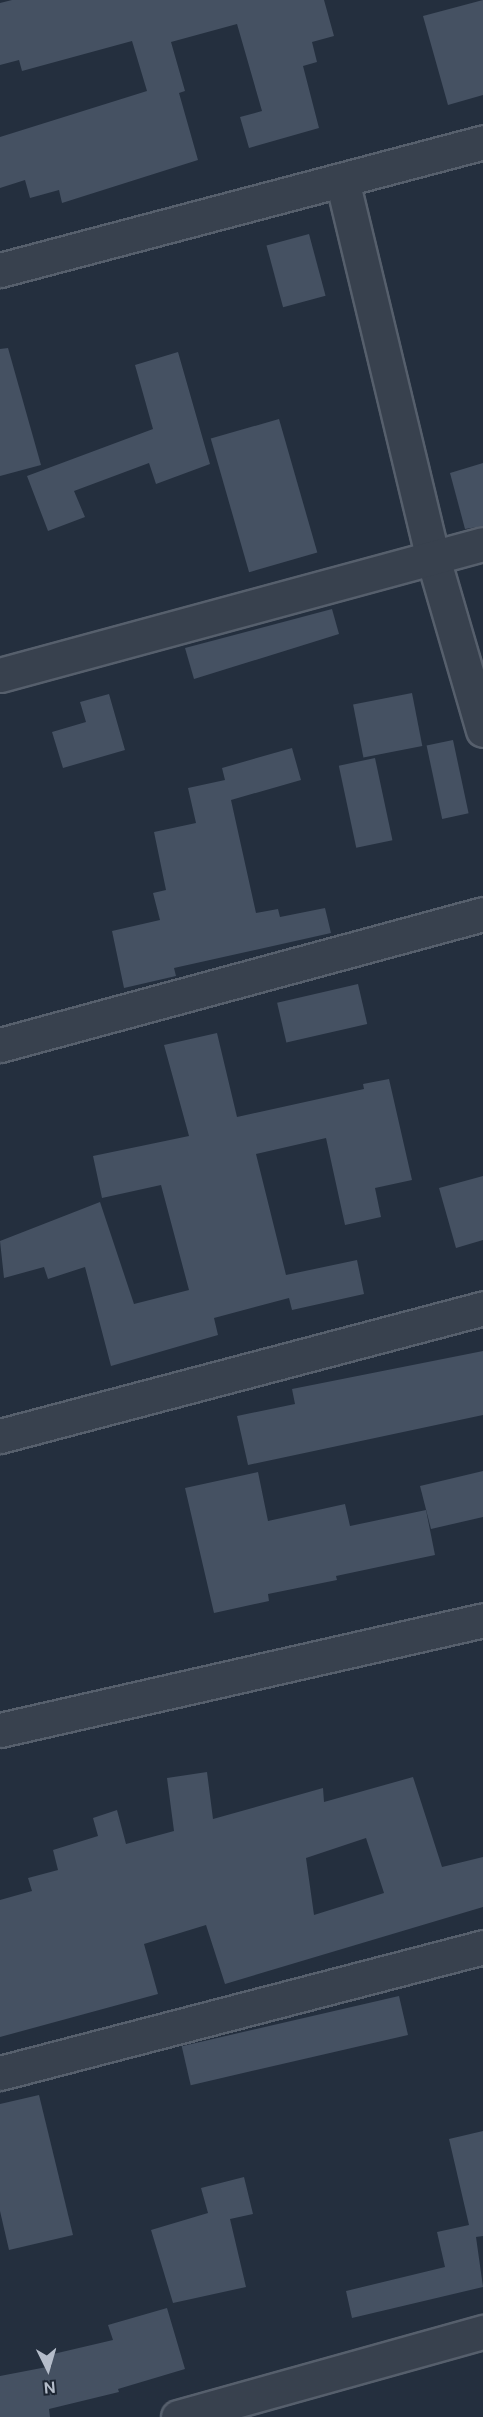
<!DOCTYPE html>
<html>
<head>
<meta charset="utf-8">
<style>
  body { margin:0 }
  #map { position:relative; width:483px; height:2417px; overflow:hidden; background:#242f3e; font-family:"DM Sans",sans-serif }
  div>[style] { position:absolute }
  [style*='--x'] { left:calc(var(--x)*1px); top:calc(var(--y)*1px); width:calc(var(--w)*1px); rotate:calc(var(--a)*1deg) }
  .building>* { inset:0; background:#455162; transform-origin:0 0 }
  .roads { filter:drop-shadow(2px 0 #565f6c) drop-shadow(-2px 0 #565f6c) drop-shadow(0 2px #565f6c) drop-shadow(0 -2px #565f6c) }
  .minor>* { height:33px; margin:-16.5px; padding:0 16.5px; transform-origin:16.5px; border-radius:16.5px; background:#38414e }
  span { translate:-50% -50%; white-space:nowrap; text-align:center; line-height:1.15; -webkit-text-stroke:4.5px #1d2633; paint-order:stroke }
  .north { position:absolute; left:18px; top:2339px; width:60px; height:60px; -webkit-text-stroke:4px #1d2633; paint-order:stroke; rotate:175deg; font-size:16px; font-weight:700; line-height:24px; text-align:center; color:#b4bcc9 }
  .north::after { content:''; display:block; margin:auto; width:21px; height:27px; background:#b4bcc9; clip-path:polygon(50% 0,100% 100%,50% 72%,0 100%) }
</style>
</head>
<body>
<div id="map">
  <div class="building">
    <div style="clip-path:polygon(12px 0,324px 0,334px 36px,312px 42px,317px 62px,303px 66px,319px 128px,249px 148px,240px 117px,262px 111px,237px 24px,171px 42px,185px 91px,179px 93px,198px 160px,62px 203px,59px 190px,30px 198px,25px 180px,0 188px,0 137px,147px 91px,132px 41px,22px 71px,19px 60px,0 65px,0 3px)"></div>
    <div style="clip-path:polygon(483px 0,483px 95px,448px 105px,423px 16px)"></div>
    <div style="left:309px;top:234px;width:64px;height:44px;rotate:75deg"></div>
    <div style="clip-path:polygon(8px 348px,41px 465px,0 476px,0 349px)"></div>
    <div style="clip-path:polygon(178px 352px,210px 464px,156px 484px,149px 463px,74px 491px,85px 517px,48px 531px,27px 476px,153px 429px,135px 365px)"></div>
    <div style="left:279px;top:419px;width:139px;height:71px;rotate:74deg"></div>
    <div style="clip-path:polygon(483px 463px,483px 526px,465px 529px,450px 473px)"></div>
    <div style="clip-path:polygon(332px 609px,339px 634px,194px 679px,185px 648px)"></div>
    <div style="left:412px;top:693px;width:54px;height:60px;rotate:79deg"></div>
    <div style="clip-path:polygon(109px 694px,125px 750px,63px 768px,52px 732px,86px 722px,80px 702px)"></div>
    <div style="left:453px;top:740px;width:75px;height:27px;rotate:78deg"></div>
    <div style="clip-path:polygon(292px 748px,301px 780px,231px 800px,256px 913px,278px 909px,280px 917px,325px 908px,331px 933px,174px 968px,176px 976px,124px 988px,112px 931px,160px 920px,153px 893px,166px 890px,154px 832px,196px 823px,188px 788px,225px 780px,222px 768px)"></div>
    <div style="left:375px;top:758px;width:84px;height:37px;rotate:78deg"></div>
    <div style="left:358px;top:984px;width:41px;height:83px;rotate:77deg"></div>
    <div style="clip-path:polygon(217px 1033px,237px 1117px,364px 1089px,363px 1084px,389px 1079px,412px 1180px,375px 1188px,381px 1217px,345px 1225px,326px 1138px,256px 1154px,286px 1275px,357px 1260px,364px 1294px,292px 1310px,289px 1298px,214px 1318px,218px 1335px,111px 1366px,85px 1267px,48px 1279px,44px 1267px,4px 1278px,0 1241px,100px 1202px,134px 1304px,189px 1290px,161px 1185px,102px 1198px,93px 1156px,189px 1136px,164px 1045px)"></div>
    <div style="clip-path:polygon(483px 1176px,483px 1240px,456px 1248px,439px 1188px)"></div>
    <div style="clip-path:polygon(483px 1351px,483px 1415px,248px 1465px,237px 1416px,295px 1404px,292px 1389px)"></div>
    <div style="clip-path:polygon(483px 1471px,483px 1517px,431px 1529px,420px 1486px)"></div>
    <div style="clip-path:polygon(258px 1472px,268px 1521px,345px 1504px,350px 1526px,426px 1510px,435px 1555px,336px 1576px,337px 1580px,268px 1594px,269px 1601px,214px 1613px,185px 1488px)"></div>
    <div style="clip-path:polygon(evenodd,207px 1772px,213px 1819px,323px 1788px,324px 1802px,413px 1777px,442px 1867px,483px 1857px,483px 1907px,225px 1984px,206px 1925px,144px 1944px,158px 1994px,0 2037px,0 1900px,32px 1891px,28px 1878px,58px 1870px,53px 1850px,98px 1836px,93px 1818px,117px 1810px,126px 1844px,174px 1831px,167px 1778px,207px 1772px,366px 1838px,384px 1893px,314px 1915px,306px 1858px,366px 1838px)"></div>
    <div style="left:399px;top:1996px;width:40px;height:223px;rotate:77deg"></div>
    <div style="clip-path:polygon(39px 2095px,73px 2235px,9px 2250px,0 2211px,0 2104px)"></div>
    <div style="clip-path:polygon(483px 2131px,483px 2236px,476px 2237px,483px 2287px,352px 2318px,346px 2291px,445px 2267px,437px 2232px,469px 2225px,449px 2139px)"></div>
    <div style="clip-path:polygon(244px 2177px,253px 2214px,230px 2219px,246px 2287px,173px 2303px,151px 2230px,208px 2213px,201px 2188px)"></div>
    <div style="clip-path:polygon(167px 2308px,185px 2369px,118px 2389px,119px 2392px,49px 2409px,50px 2417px,0 2417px,0 2376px,52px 2366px,49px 2355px,113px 2340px,108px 2325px)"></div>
  </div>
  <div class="roads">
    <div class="minor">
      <div style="--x:342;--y:180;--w:389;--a:76.5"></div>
      <div style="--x:433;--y:558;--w:179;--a:73.8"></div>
      <div style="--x:0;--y:270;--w:500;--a:-14.8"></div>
      <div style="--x:0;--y:675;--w:500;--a:-15.17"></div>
      <div style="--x:0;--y:1045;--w:500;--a:-15.17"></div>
      <div style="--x:0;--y:1436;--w:500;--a:-14.8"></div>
      <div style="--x:0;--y:1730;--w:495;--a:-12.8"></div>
      <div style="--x:0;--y:2073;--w:499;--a:-14.6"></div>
      <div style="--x:178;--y:2417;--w:317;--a:-15.6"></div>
    </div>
  </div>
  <div class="north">N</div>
</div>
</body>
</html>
